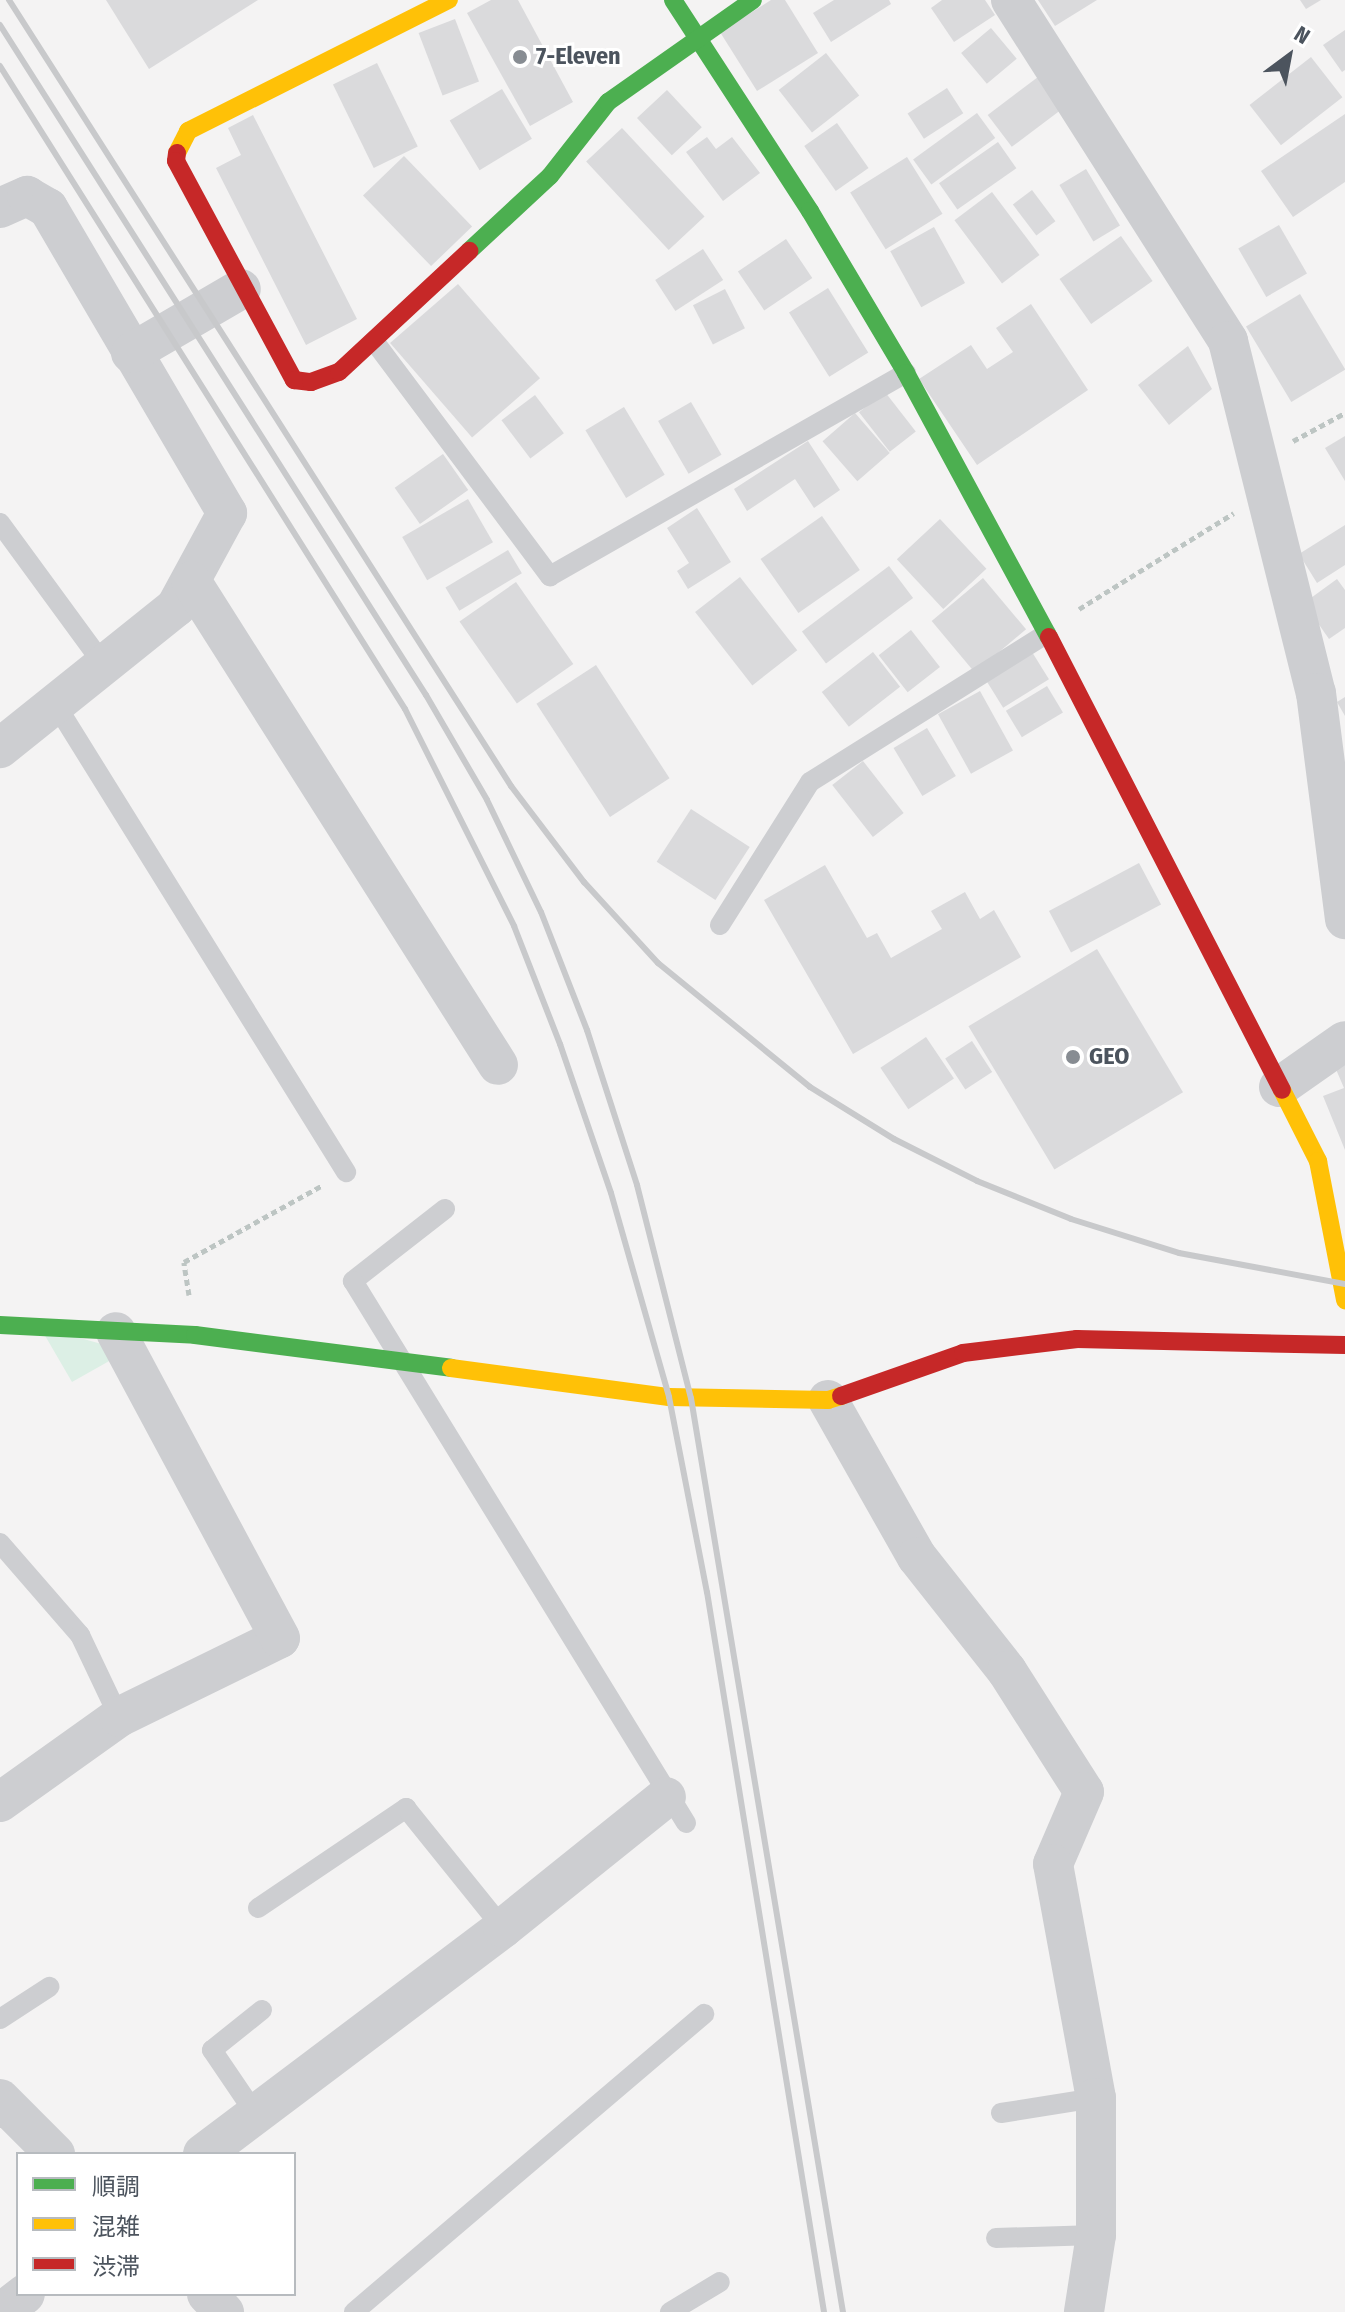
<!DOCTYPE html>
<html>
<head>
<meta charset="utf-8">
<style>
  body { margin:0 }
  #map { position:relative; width:1345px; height:2312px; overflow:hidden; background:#f4f3f3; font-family:"Fira Sans Condensed","Noto Sans JP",sans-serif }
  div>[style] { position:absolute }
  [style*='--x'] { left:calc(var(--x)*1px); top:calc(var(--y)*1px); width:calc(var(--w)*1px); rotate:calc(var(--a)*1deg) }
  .green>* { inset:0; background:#dcefe5 }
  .building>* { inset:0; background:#dadadc; transform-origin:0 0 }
  .path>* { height:5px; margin-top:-2.5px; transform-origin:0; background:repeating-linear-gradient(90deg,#bdc5c3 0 6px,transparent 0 10px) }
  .lane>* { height:20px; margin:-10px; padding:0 10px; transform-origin:10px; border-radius:10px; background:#cdced1 }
  .street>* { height:40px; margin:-20px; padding:0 20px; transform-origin:20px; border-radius:20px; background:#cdced1 }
  .fast>* { height:18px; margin:-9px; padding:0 9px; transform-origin:9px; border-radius:9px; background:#4caf50 }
  .slow>* { height:18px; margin:-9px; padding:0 9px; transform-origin:9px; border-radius:9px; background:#ffc107 }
  .jam>* { height:18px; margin:-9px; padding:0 9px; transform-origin:9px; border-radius:9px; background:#c62828 }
  .rail>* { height:6px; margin:-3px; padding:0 3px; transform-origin:3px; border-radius:3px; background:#c8c9cb }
  .dots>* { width:22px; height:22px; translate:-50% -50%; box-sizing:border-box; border:4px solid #fff; border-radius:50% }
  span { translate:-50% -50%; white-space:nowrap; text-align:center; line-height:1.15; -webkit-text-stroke:6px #fff; paint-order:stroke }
  .poi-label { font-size:24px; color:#4c545e; font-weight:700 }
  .left { translate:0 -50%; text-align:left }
  .legend { position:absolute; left:16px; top:2152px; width:280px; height:144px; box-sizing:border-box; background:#fff; border:2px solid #b7bbbf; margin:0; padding:10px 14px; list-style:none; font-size:24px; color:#4c545e }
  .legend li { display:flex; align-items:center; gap:16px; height:40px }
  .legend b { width:40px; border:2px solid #b7bbbf }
  .north { position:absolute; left:1249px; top:16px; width:80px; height:80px; -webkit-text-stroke:6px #fff; paint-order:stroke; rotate:32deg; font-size:22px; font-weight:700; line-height:32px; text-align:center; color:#4c545e }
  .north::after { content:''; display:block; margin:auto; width:28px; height:36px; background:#4c545e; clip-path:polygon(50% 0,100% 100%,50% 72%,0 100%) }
</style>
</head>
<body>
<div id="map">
  <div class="green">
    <div style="clip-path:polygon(40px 1327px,127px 1351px,72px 1382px)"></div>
  </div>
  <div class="building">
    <div style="clip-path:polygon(106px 0,258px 0,149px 69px)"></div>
    <div style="clip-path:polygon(491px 0,518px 0,573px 102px,530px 126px,467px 13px)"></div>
    <div style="clip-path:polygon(771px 0,785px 0,818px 53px,757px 91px,720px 32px)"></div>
    <div style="clip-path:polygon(834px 0,889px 0,891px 4px,831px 42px,813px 13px)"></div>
    <div style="clip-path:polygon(942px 0,985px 0,995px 15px,954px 42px,931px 8px)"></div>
    <div style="clip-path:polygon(1038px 0,1097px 0,1055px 26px)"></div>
    <div style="clip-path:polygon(1300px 0,1321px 0,1306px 9px)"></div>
    <div style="left:455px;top:19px;width:67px;height:39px;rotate:69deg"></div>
    <div style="left:991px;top:28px;width:40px;height:39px;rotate:50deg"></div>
    <div style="clip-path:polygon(1345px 30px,1345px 70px,1342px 72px,1323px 45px)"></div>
    <div style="left:826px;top:53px;width:54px;height:60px;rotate:52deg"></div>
    <div style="left:1311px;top:57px;width:51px;height:78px;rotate:52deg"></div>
    <div style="left:377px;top:63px;width:93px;height:49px;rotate:64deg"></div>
    <div style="left:1038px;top:77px;width:40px;height:63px;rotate:53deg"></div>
    <div style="left:947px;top:88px;width:30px;height:47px;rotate:57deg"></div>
    <div style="left:502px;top:89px;width:58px;height:61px;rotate:59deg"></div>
    <div style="left:667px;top:90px;width:51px;height:41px;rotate:47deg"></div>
    <div style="left:977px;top:113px;width:31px;height:79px;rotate:54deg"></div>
    <div style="clip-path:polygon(1345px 114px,1345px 182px,1293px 217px,1261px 171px)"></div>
    <div style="clip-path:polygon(253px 115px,357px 319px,306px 345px,216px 168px,241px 155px,228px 128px)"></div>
    <div style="left:837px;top:123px;width:55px;height:40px;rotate:55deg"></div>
    <div style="left:622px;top:128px;width:121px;height:49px;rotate:47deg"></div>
    <div style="clip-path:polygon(707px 137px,716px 149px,732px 137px,760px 173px,723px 201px,686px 152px)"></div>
    <div style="left:998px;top:142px;width:32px;height:72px;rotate:55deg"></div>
    <div style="left:404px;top:156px;width:98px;height:57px;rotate:46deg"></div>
    <div style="left:907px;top:157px;width:67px;height:67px;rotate:58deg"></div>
    <div style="left:1086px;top:169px;width:66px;height:31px;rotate:59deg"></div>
    <div style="left:1032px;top:190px;width:39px;height:24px;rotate:53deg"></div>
    <div style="left:992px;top:192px;width:79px;height:47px;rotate:53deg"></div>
    <div style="left:1279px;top:225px;width:56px;height:47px;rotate:60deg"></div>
    <div style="left:934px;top:227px;width:64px;height:50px;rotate:61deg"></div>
    <div style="left:1121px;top:236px;width:55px;height:75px;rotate:55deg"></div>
    <div style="left:786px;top:239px;width:47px;height:58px;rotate:56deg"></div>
    <div style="left:703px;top:249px;width:37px;height:57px;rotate:57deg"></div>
    <div style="left:458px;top:284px;width:125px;height:90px;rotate:49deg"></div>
    <div style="left:828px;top:288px;width:76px;height:46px;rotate:58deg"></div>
    <div style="left:725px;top:289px;width:44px;height:36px;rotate:63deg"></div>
    <div style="left:1300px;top:294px;width:88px;height:63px;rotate:59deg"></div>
    <div style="clip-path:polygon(1031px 304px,1088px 390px,977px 465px,919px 379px,971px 345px,987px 369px,1013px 352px,996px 328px)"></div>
    <div style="clip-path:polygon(1188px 346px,1212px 389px,1169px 425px,1138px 385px)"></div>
    <div style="left:885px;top:392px;width:50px;height:33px;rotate:52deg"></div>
    <div style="left:535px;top:395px;width:48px;height:42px;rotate:53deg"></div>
    <div style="left:691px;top:402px;width:61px;height:38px;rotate:60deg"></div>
    <div style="left:624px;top:407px;width:79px;height:45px;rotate:59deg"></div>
    <div style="left:855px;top:413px;width:53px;height:43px;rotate:49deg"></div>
    <div style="clip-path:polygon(1345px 436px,1345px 481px,1325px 448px)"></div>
    <div style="clip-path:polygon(808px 441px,840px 490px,814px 508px,795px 479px,747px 511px,734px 489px)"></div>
    <div style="left:443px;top:454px;width:44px;height:59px;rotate:55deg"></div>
    <div style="left:468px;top:499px;width:50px;height:76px;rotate:60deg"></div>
    <div style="clip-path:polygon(697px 508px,731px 562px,688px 589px,677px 571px,689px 563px,667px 528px)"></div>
    <div style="left:822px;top:516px;width:66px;height:75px;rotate:55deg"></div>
    <div style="left:940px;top:519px;width:68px;height:59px;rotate:47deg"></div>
    <div style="clip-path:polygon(1345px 525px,1345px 565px,1317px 583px,1299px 554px)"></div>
    <div style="left:508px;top:550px;width:27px;height:73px;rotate:59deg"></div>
    <div style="left:889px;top:566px;width:40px;height:109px;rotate:53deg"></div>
    <div style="left:740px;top:577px;width:93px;height:57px;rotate:52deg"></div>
    <div style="left:983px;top:578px;width:67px;height:67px;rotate:50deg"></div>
    <div style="clip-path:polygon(1337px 579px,1345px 590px,1345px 628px,1329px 639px,1304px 603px)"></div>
    <div style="left:516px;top:582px;width:100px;height:69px;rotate:55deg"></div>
    <div style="left:911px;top:630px;width:47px;height:41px;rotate:52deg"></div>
    <div style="left:873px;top:652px;width:44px;height:65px;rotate:52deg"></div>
    <div style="left:1032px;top:652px;width:32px;height:54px;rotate:58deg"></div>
    <div style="left:596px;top:665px;width:135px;height:71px;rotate:57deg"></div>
    <div style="left:1047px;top:686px;width:31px;height:48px;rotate:59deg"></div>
    <div style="left:980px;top:691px;width:68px;height:48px;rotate:61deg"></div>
    <div style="clip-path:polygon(1345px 697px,1345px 716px,1337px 702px)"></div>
    <div style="left:927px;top:728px;width:56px;height:39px;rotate:59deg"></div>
    <div style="left:863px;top:761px;width:66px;height:39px;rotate:52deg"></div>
    <div style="left:691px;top:809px;width:70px;height:63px;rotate:33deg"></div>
    <div style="left:1139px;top:863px;width:47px;height:102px;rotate:62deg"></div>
    <div style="clip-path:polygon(825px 865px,867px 938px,877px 933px,891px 958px,942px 929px,931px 911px,965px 892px,980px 919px,994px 910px,1021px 957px,853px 1054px,764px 900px)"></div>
    <div style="left:1097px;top:949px;width:167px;height:150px;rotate:59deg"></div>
    <div style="left:926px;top:1037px;width:50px;height:55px;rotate:56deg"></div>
    <div style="left:972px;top:1041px;width:37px;height:32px;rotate:57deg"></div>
    <div style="clip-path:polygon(1345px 1063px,1345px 1150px,1323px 1096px,1344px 1088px,1335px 1067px)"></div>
  </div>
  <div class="path">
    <div style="--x:1293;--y:441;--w:59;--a:-28.3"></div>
    <div style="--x:1079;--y:609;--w:182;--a:-31.8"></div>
    <div style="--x:189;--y:1295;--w:33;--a:-99"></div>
    <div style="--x:184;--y:1262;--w:157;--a:-29"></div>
  </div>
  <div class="lane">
    <div style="--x:374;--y:341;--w:294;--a:53.2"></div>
    <div style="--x:550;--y:576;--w:410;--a:-29.7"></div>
    <div style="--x:0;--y:523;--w:176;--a:53.8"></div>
    <div style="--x:56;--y:705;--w:550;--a:58.16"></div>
    <div style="--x:720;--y:925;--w:169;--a:-57.8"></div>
    <div style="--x:810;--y:782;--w:279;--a:-32.1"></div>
    <div style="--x:445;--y:1209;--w:117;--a:142"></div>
    <div style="--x:353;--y:1281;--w:636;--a:58.43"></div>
    <div style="--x:0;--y:1543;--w:122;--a:49"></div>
    <div style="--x:80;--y:1635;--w:91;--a:64.6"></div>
    <div style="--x:258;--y:1908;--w:179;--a:-34"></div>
    <div style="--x:406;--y:1808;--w:154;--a:51.1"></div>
    <div style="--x:0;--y:2019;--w:59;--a:-33.1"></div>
    <div style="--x:254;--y:2112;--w:75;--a:-124.1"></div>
    <div style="--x:212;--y:2050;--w:64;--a:-38.7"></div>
    <div style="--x:1001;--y:2113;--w:96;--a:-9"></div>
    <div style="--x:996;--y:2238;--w:100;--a:-1.7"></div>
    <div style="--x:354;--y:2312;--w:460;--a:-40.4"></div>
    <div style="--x:670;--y:2312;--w:58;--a:-31"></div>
  </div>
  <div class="street">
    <div style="--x:1011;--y:0;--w:404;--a:57.5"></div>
    <div style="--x:1228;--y:341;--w:363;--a:76"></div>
    <div style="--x:1316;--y:693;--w:228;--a:82.7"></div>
    <div style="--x:0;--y:208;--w:30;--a:-24"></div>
    <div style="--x:27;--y:196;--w:24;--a:30"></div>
    <div style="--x:48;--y:208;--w:354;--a:59.6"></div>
    <div style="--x:227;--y:513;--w:107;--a:118.5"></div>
    <div style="--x:176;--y:607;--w:226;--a:141.3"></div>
    <div style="--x:131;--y:353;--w:127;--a:-30.2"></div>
    <div style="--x:191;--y:581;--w:573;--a:57.61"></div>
    <div style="--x:1279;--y:1087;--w:80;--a:-34.9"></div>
    <div style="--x:828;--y:1400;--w:180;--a:60.5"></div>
    <div style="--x:917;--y:1557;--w:145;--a:51.7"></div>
    <div style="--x:1007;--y:1671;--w:143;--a:57.5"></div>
    <div style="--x:1084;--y:1792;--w:78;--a:113.3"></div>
    <div style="--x:1053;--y:1864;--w:238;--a:79.6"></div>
    <div style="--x:1096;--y:2098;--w:137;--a:90"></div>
    <div style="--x:1096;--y:2235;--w:78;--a:98.9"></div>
    <div style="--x:0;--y:1802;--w:146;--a:-35.5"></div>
    <div style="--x:119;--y:1717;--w:179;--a:-26.1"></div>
    <div style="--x:280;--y:1638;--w:347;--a:-118.2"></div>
    <div style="--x:0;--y:2099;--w:78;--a:45"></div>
    <div style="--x:203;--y:2154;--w:376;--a:-37"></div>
    <div style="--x:503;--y:1928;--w:209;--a:-38.8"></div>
    <div style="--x:207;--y:2294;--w:25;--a:47"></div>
    <div style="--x:2;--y:2312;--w:29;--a:-38"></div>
  </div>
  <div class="fast">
    <div style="--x:673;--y:0;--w:252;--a:57"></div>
    <div style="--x:810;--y:211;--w:188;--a:59.3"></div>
    <div style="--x:906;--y:373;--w:300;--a:61.6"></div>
    <div style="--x:469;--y:251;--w:110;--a:-42.8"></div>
    <div style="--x:550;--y:176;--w:94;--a:-51.9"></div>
    <div style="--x:608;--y:102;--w:177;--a:-35.1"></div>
    <div style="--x:0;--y:1325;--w:195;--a:2.9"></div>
    <div style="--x:195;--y:1335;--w:258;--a:7.3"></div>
  </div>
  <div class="slow">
    <div style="--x:177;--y:153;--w:25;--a:-63"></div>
    <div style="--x:188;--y:131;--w:292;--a:-26.7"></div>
    <div style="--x:1282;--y:1090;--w:80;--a:63.1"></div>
    <div style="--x:1318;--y:1161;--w:142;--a:79"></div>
    <div style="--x:451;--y:1368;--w:220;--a:7.6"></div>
    <div style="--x:669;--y:1397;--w:159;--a:1.1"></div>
    <div style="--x:828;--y:1400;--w:14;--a:-17"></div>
  </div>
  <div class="jam">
    <div style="--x:177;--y:153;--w:8;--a:97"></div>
    <div style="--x:176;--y:161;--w:249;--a:61.7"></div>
    <div style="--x:294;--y:380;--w:17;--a:7"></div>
    <div style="--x:311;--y:382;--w:30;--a:-20"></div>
    <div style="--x:339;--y:372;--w:178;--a:-42.9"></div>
    <div style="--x:1049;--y:637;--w:509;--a:62.78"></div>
    <div style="--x:841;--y:1396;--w:129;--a:-19.4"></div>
    <div style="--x:963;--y:1353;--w:115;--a:-7"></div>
    <div style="--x:1077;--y:1339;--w:268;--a:1.3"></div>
  </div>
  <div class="rail">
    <div style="--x:9;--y:0;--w:933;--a:57.43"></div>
    <div style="--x:511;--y:786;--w:121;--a:52.8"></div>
    <div style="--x:584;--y:882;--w:110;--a:47.6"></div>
    <div style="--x:658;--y:963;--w:196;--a:39.2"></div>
    <div style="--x:810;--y:1087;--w:99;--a:31.8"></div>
    <div style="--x:894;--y:1139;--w:93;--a:26.8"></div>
    <div style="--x:977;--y:1181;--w:101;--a:22"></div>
    <div style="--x:1071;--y:1219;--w:113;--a:17.5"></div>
    <div style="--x:1179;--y:1253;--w:169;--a:10.6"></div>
    <div style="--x:0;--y:25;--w:794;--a:57.55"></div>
    <div style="--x:426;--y:695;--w:121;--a:59.8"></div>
    <div style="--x:487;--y:800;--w:124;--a:64.3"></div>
    <div style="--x:541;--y:912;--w:127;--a:68.7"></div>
    <div style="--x:587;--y:1030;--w:163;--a:72.1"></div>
    <div style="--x:637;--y:1185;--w:220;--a:75.8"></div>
    <div style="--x:691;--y:1398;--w:927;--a:80.56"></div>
    <div style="--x:0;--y:66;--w:760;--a:57.79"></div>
    <div style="--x:405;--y:709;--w:243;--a:63.3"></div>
    <div style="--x:514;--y:926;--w:127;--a:68.7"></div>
    <div style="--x:560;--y:1044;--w:157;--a:71.1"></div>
    <div style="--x:611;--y:1193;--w:212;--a:74.1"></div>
    <div style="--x:669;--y:1397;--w:199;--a:79"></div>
    <div style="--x:707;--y:1592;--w:729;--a:80.77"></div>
  </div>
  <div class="dots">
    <div style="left:520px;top:57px;background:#878c92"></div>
    <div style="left:1073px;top:1057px;background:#878c92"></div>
  </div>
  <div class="poi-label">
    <span class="left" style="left:536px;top:57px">7-Eleven</span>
    <span class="left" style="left:1089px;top:1057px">GEO</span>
  </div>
  <ul class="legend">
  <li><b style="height:10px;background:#4caf50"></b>順調</li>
  <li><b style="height:10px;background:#ffc107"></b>混雑</li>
  <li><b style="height:10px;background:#c62828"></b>渋滞</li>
  </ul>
  <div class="north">N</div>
</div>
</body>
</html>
